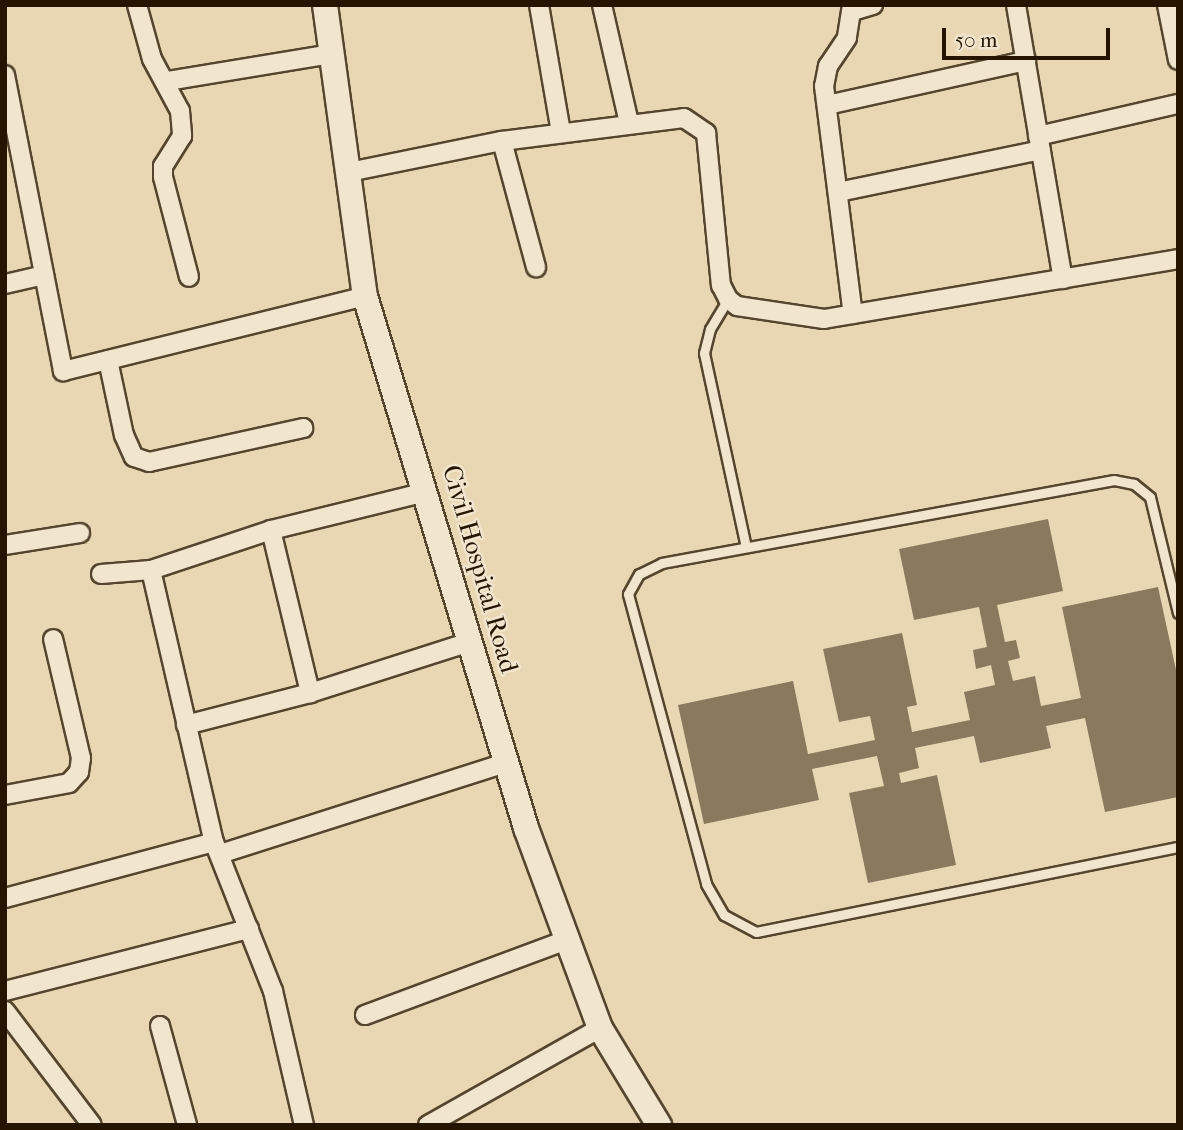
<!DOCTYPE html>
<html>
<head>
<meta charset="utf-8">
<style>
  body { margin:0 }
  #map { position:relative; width:1183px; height:1130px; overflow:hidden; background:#e9d7b3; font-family:"IM FELL French Canon",serif }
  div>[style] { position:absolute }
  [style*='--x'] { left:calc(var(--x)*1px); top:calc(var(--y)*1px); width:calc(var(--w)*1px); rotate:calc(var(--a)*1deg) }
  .building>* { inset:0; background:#8a795d }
  .roads { filter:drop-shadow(2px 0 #55452d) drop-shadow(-2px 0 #55452d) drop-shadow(0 2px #55452d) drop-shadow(0 -2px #55452d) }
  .lane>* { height:9px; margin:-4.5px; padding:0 4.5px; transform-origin:4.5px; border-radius:4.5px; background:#f1e5ce }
  .street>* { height:18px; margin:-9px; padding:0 9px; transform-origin:9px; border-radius:9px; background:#f1e5ce }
  .secondary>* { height:24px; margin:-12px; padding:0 12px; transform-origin:12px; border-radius:12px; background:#f1e5ce }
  span { translate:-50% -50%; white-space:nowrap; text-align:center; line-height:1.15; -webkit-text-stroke:5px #f1e5ce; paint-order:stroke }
  .street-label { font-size:26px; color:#241400 }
  .frame { position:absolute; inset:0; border:7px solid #241400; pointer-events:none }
  .scale { position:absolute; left:942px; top:28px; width:168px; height:32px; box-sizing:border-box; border:4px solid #241400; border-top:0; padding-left:9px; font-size:21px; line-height:24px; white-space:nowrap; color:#241400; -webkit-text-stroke:5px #f1e5ce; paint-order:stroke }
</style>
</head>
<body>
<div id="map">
  <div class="building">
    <div style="clip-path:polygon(1048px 519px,1063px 591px,997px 605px,1005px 642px,1016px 640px,1020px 658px,1008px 661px,1013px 681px,1035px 676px,1041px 706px,1081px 698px,1062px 607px,1158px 587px,1178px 679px,1178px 797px,1105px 812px,1085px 718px,1046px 726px,1051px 748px,980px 763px,974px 736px,915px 748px,919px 768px,899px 773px,901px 783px,937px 775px,956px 865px,868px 883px,849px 793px,884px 786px,877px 756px,812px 769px,819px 800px,704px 824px,678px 705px,793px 681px,808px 754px,875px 740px,870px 716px,839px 722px,823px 649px,902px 633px,917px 705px,907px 707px,912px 732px,970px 720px,964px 692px,995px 685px,991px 665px,976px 669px,973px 650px,987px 647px,979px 607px,914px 620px,899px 549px)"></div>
  </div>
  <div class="roads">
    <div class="lane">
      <div style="--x:728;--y:299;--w:35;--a:121"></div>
      <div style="--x:710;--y:329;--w:25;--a:104"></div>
      <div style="--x:704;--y:353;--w:198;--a:77.8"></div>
      <div style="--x:1178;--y:613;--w:119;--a:-103.6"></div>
      <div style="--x:1150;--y:497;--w:21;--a:-141"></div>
      <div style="--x:1134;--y:484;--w:20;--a:-169"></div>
      <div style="--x:1114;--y:480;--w:460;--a:169.6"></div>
      <div style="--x:662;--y:563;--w:25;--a:154"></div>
      <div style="--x:639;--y:574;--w:23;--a:119"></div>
      <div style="--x:628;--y:594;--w:300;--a:74.9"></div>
      <div style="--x:706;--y:884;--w:36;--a:60"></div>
      <div style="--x:724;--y:915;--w:36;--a:28"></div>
      <div style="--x:756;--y:932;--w:430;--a:-11.4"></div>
    </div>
    <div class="street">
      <div style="--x:137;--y:5;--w:56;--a:74.5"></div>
      <div style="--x:152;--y:59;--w:59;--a:61.7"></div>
      <div style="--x:180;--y:111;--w:25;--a:85"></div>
      <div style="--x:182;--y:136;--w:36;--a:122"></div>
      <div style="--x:163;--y:166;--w:11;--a:90"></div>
      <div style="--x:163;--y:177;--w:103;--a:75.4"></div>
      <div style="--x:539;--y:5;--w:130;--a:80.2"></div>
      <div style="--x:602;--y:5;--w:121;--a:77.1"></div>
      <div style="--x:852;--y:5;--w:33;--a:99"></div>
      <div style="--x:847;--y:38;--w:34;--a:124"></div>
      <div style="--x:828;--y:66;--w:20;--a:101"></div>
      <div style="--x:824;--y:86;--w:230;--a:82.8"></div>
      <div style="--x:1016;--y:5;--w:278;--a:80.3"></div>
      <div style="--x:1167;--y:5;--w:56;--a:78.7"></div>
      <div style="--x:853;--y:11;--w:21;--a:-17"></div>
      <div style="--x:5;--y:75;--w:302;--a:78.9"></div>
      <div style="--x:63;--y:371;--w:311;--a:-13.9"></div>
      <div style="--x:168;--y:81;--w:165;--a:-9.4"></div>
      <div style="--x:827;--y:105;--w:204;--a:-12.5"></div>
      <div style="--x:1038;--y:136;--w:144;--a:-12.9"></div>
      <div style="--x:502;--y:141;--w:131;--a:74.9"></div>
      <div style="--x:349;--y:172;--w:156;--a:-11.5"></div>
      <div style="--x:502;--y:141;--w:183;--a:-7.2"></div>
      <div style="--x:684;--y:118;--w:27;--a:34"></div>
      <div style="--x:706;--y:133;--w:153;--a:84.4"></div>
      <div style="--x:721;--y:285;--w:16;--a:63"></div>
      <div style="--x:728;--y:299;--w:11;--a:38"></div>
      <div style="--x:737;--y:306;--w:88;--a:8.5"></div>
      <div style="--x:824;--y:319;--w:359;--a:-9.6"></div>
      <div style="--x:838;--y:192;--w:207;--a:-11.7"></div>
      <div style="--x:5;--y:284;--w:40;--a:-13"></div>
      <div style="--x:108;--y:360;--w:77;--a:78"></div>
      <div style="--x:124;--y:435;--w:24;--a:66"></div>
      <div style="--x:134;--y:457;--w:16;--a:18"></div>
      <div style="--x:149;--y:462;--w:158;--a:-12.4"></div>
      <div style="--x:271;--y:530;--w:168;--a:76.5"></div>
      <div style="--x:5;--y:545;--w:76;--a:-9.1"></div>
      <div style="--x:151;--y:570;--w:279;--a:77"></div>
      <div style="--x:214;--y:842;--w:160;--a:68.4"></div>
      <div style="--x:273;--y:991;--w:138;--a:77"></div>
      <div style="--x:101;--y:574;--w:50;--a:-4.6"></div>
      <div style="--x:151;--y:570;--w:126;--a:-18.4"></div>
      <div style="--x:271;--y:530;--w:160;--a:-13.8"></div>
      <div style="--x:186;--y:725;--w:128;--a:-14.5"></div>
      <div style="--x:310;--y:693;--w:168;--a:-17.7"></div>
      <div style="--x:5;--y:795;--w:65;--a:-10.6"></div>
      <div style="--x:69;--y:783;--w:15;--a:-48"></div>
      <div style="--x:79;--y:772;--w:14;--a:-82"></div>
      <div style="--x:81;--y:758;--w:122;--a:-103.2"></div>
      <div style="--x:220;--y:854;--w:300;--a:-17.7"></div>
      <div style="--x:5;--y:898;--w:216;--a:-15"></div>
      <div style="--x:5;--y:991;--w:252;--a:-14.3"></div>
      <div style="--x:5;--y:1011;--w:143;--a:52.7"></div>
      <div style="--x:365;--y:1015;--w:215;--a:-20.4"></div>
      <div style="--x:160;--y:1026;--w:103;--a:74.7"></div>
      <div style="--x:428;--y:1125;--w:197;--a:-29.4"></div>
    </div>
    <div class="secondary">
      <div style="--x:325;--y:5;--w:294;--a:82.2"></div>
      <div style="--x:365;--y:296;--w:556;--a:73.16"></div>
      <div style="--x:526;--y:828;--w:213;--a:69.7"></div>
      <div style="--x:600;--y:1028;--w:114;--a:58.7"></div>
    </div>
  </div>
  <div class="street-label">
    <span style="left:480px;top:569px;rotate:74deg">Civil Hospital Road</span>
  </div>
  <div class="frame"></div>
  <div class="scale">50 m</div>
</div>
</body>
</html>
